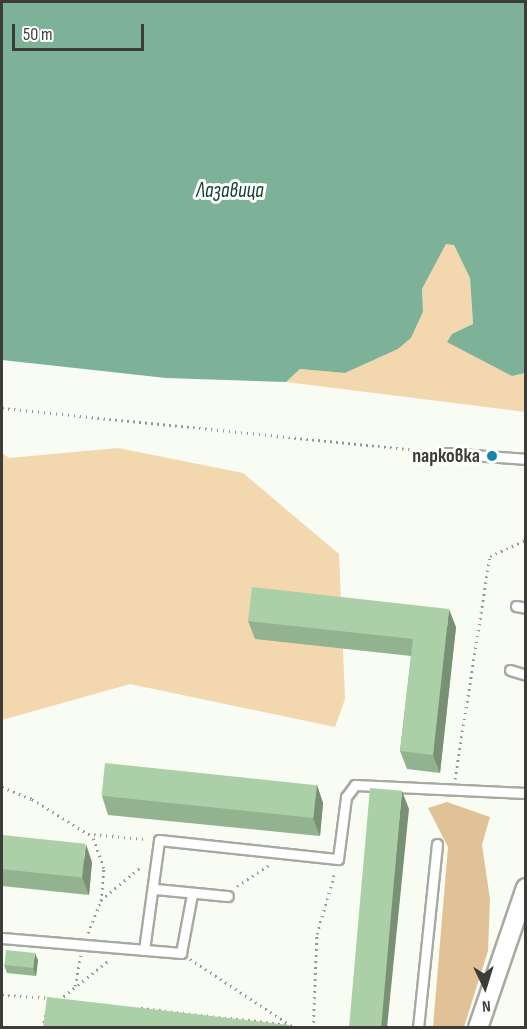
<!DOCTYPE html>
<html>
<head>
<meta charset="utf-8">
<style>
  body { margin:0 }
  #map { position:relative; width:527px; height:1029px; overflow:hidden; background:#f9fcf2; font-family:"Sofia Sans Condensed",sans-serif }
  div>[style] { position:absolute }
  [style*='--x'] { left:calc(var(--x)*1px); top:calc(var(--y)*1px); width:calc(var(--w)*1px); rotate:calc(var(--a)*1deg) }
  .green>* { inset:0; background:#f3d7af }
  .forest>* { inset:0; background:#e1c296 }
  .water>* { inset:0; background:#7db299 }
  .path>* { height:3px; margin-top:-1.5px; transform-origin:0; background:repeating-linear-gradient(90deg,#979992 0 1.5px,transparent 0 6px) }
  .roads { filter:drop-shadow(2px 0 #a7aaa0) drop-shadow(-2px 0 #a7aaa0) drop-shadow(0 2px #a7aaa0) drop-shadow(0 -2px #a7aaa0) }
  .service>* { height:9px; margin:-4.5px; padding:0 4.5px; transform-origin:4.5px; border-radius:4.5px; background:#fff }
  .minor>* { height:18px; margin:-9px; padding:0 9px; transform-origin:9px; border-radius:9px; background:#fff }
  .wall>* { inset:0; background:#93b28f }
  .shaded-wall>* { inset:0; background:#789174 }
  .building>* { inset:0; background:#abcfa6; transform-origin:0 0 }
  .dots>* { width:16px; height:16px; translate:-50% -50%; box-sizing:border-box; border:3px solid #fff; border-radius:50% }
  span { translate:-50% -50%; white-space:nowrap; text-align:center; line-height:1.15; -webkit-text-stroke:6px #fff; paint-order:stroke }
  .poi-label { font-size:20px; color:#3c3d39; font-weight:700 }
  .right { translate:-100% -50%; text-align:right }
  .water-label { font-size:21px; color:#15412f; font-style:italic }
  .frame { position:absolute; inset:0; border:3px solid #3c3d39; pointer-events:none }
  .north { position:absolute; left:455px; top:957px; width:60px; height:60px; -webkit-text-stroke:4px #fff; paint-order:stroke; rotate:176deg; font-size:16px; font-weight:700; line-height:24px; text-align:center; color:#3c3d39 }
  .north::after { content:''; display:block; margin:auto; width:21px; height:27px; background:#3c3d39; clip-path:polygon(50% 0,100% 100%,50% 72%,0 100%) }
  .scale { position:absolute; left:12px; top:24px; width:132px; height:27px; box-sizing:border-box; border:3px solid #3c3d39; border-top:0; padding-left:8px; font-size:18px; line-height:21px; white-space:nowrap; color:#3c3d39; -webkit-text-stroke:4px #fff; paint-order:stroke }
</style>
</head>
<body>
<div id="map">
  <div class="green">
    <div style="clip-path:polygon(446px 244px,454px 244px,470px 278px,473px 325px,452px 334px,512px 376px,525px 373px,525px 412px,286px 382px,300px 369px,345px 373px,398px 349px,411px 338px,423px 312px,422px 289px)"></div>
    <div style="clip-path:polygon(118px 448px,243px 473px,339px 554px,345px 699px,335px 727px,130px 684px,2px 720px,2px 453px,9px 458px)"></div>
  </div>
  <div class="forest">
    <div style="clip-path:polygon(447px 802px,490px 817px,482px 845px,490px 899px,488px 951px,464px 1027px,433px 1027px,448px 847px,428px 808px)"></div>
  </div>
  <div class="water">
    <div style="clip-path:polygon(2px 2px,525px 2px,525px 373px,512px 376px,447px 342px,452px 334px,473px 324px,470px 278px,454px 245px,446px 244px,422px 289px,423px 312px,411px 338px,398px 349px,345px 373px,300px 369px,286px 382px,166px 378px,2px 360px)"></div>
  </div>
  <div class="path">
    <div style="--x:2;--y:408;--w:433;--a:5.8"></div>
    <div style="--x:455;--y:779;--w:226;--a:-81.1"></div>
    <div style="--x:490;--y:556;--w:39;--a:-24"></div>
    <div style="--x:2;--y:787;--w:32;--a:22"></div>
    <div style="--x:32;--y:799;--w:66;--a:32"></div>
    <div style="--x:88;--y:834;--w:57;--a:5"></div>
    <div style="--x:237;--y:886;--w:38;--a:-33"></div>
    <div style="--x:101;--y:900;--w:53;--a:-39.7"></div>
    <div style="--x:88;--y:933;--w:35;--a:-68"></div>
    <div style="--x:101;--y:901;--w:33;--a:-85"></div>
    <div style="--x:104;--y:868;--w:35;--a:-110"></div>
    <div style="--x:190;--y:959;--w:126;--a:33.3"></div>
    <div style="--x:75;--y:986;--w:31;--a:-79"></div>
    <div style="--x:2;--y:995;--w:49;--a:3.5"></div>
    <div style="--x:59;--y:1000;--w:63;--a:-38.5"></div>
    <div style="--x:141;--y:1008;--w:150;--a:6.5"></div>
    <div style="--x:42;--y:1028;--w:16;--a:-75"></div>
    <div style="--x:313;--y:1028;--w:94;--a:-87.6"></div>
    <div style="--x:317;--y:934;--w:65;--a:-73.8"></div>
  </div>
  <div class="roads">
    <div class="service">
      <div style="--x:446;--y:453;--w:80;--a:4.3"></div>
      <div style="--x:516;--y:606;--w:10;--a:11"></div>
      <div style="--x:510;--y:670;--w:17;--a:17"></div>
      <div style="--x:155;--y:889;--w:73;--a:5.5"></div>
      <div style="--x:2;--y:938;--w:180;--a:4.8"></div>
      <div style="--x:181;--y:953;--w:60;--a:-79.4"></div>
      <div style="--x:144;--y:950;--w:111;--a:-82.2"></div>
      <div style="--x:159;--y:840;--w:180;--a:6.1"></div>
      <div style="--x:338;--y:859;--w:63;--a:-82.6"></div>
      <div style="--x:346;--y:797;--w:15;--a:-53"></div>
      <div style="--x:355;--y:785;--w:171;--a:2.7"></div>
      <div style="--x:418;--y:1028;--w:185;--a:-84.1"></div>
    </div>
    <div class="minor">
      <div style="--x:478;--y:1028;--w:148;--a:-71.1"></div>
    </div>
  </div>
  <div class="wall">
    <div style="clip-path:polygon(248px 621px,456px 627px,440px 773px,407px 769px,400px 751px,411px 656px,255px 639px)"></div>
    <div style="clip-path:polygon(317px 785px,323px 803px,320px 836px,108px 815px,102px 796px)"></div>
    <div style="clip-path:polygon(2px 835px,92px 862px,89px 895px,2px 886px)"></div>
    <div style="clip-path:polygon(38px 960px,36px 976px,7px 973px,4px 965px)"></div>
  </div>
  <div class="shaded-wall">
    <div style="clip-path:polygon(449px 609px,456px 627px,440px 773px,433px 755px)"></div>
    <div style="clip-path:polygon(317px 785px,323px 803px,320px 836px,313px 818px)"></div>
    <div style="clip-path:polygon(402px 791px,409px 809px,387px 1028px,379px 1028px)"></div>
    <div style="clip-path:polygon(86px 844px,92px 862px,89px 895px,82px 877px)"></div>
    <div style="clip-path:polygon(35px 953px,38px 960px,36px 976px,33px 968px)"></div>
  </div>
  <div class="building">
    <div style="clip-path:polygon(252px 587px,449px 609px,433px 755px,400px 751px,413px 639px,248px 621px)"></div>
    <div style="left:105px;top:763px;width:213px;height:33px;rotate:6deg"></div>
    <div style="left:370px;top:788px;width:32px;height:241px;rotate:5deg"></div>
    <div style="left:2px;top:835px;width:84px;height:34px;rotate:6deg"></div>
    <div style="left:6px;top:950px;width:29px;height:15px;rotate:6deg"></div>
    <div style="clip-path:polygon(47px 997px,289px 1025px,289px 1028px,43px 1028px)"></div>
  </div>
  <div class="dots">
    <div style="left:492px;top:456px;background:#1585ac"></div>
  </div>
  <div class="poi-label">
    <span class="right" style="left:480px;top:456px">парковка</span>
  </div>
  <div class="water-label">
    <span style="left:230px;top:191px">Лазавица</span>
  </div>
  <div class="frame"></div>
  <div class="north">N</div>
  <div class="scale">50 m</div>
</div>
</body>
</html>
